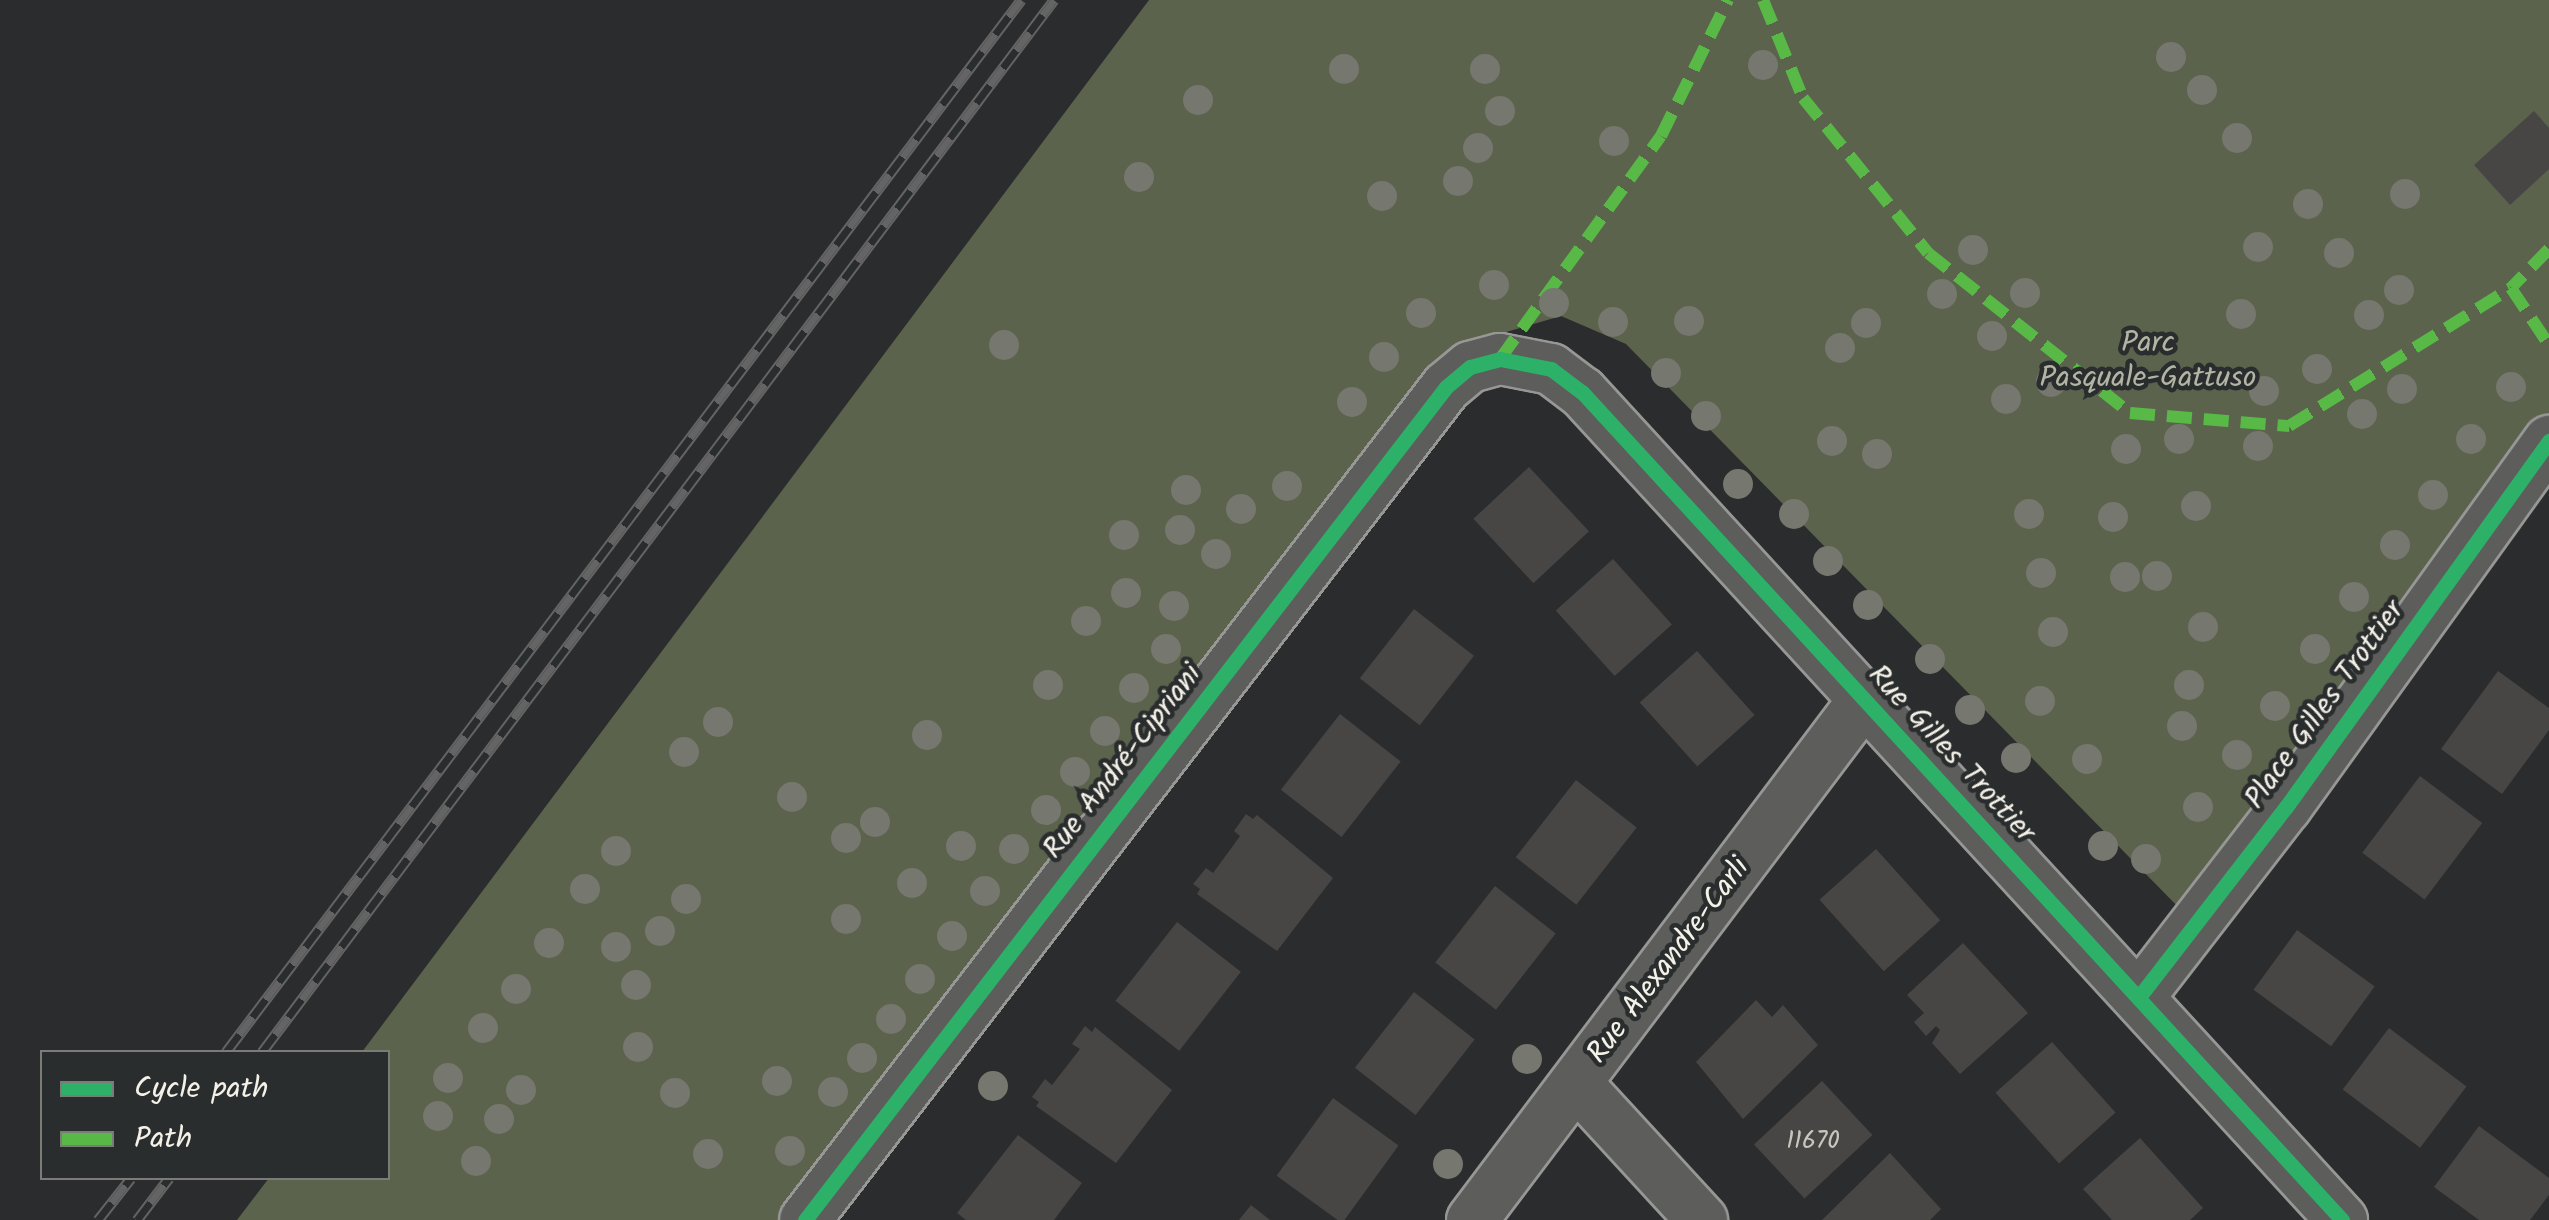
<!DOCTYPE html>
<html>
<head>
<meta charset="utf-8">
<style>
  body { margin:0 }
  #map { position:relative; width:2549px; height:1220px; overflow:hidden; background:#2b2c2d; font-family:Kalam,sans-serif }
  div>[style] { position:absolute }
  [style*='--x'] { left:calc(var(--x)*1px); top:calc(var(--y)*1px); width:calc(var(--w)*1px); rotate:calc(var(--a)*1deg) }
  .green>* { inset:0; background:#5b634d }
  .building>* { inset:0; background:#484644; transform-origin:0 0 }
  .roads { filter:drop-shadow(2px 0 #979796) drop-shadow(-2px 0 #979796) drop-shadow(0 2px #979796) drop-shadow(0 -2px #979796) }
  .minor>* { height:50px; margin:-25px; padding:0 25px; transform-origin:25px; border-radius:25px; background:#5d5d5c }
  .rail>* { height:11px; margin-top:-5.5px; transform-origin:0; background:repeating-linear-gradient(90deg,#2a2d2e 0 22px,#646464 0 44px); box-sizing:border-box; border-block:2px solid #646464 }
  .quiet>* { height:12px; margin-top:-6px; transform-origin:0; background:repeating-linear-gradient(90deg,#58b947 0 25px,transparent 0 37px) }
  .cycleway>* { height:15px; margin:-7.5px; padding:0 7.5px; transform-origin:7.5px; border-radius:7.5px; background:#2db169 }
  .trees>* { width:30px; height:30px; margin:-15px; border-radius:50%; background:#76776e }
  span { translate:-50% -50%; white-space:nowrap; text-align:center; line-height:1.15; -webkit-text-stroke:9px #2a2d2e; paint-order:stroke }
  .number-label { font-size:25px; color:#c9c6bf }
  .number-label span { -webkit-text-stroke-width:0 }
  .park-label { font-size:30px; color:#b3b5a4 }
  .street-label { font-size:30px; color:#f4f1e8 }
  .legend { position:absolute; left:40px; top:1050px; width:350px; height:130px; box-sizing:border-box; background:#2a2d2e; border:2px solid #7b7b78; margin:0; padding:12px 18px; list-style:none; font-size:30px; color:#f4f1e8 }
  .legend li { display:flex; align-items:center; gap:20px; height:50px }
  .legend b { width:50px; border:2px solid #7b7b78 }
</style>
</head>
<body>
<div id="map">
  <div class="green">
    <div style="clip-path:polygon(1149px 0,2549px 0,2549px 425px,2186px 915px,1626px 344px,1561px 316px,1496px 335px,832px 1220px,237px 1220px,269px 1178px,388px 1178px,388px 1052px,362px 1052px)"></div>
  </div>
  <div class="building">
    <div style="clip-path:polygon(2534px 111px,2549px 128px,2549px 169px,2510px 205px,2474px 165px)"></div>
    <div style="left:1529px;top:467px;width:88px;height:76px;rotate:47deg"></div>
    <div style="left:1613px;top:559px;width:88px;height:77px;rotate:48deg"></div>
    <div style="left:1414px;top:609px;width:76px;height:88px;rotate:38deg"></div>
    <div style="left:1697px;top:651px;width:86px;height:77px;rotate:48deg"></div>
    <div style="clip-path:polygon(2498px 671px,2549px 708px,2549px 730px,2502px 794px,2441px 749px)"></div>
    <div style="left:1340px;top:714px;width:77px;height:96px;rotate:38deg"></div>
    <div style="left:2420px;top:776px;width:78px;height:96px;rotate:37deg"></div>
    <div style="left:1576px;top:780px;width:77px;height:98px;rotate:38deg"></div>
    <div style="clip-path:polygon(1246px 814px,1253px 819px,1257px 815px,1333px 878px,1277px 951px,1197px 894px,1200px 889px,1193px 884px,1206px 868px,1213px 873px,1227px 854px,1240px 836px,1234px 831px)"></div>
    <div style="left:1876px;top:849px;width:96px;height:76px;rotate:48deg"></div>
    <div style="left:1495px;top:886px;width:77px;height:97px;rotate:38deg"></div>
    <div style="left:1177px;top:922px;width:81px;height:100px;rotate:38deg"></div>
    <div style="left:2297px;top:930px;width:96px;height:74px;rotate:36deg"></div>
    <div style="clip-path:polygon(1963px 943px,2028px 1013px,1960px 1074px,1932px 1043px,1940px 1030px,1936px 1026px,1926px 1036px,1914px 1022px,1924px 1013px,1907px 995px)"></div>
    <div style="left:1414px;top:992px;width:77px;height:96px;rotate:38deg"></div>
    <div style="clip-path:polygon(1756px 1000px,1772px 1017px,1783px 1005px,1818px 1045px,1743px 1119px,1696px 1062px)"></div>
    <div style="clip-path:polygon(1085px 1026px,1092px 1032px,1095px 1027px,1172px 1090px,1116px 1163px,1036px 1106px,1039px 1102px,1032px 1097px,1045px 1079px,1052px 1085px,1080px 1049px,1072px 1044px)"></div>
    <div style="left:2389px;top:1028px;width:97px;height:77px;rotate:37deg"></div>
    <div style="left:2052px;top:1042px;width:95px;height:76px;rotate:48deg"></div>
    <div style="left:1822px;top:1081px;width:74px;height:93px;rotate:47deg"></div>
    <div style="left:1333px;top:1098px;width:81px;height:96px;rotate:36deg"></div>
    <div style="clip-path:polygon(2479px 1126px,2549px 1178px,2549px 1195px,2530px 1220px,2479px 1220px,2434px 1187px)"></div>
    <div style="clip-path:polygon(1018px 1135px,1082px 1183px,1054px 1220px,966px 1220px,957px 1213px)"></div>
    <div style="clip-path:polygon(2140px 1138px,2203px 1208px,2190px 1220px,2112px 1220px,2083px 1189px)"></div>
    <div style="clip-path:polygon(1890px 1153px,1941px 1209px,1930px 1220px,1822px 1220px)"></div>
    <div style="clip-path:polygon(1251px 1205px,1270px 1220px,1239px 1220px)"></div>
  </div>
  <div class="roads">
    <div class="minor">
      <div style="--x:2139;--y:997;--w:240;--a:-52.3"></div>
      <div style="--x:2286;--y:807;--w:451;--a:-54.3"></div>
      <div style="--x:1577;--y:1084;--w:185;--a:47.4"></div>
      <div style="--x:805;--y:1220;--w:1051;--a:-52.42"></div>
      <div style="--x:1446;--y:387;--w:31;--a:-40"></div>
      <div style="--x:1470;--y:367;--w:31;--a:-15"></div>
      <div style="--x:1500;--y:359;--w:52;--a:11.1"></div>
      <div style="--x:1551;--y:369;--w:39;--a:37"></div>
      <div style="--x:1582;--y:392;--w:1124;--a:47.45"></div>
      <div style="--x:1472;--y:1220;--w:651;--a:-52.99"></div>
    </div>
  </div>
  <div class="rail">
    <div style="--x:226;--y:1052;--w:1319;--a:-52.92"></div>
    <div style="--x:262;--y:1052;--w:1317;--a:-53.03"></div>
    <div style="--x:98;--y:1220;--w:53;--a:-51.8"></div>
    <div style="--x:137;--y:1220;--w:53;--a:-52.7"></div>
  </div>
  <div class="quiet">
    <div style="--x:1763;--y:0;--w:106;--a:67.8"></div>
    <div style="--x:1803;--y:98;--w:199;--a:51.1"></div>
    <div style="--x:1928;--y:253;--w:258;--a:38.4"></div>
    <div style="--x:2130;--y:413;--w:160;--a:4.7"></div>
    <div style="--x:2289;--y:426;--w:261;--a:-31.9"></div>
    <div style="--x:2549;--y:249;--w:54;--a:134.3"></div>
    <div style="--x:2511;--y:288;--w:69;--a:56.3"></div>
    <div style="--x:1500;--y:359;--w:275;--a:-54.2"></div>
    <div style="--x:1661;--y:136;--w:152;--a:-63.8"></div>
  </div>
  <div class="cycleway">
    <div style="--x:2139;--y:997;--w:240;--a:-52.3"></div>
    <div style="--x:2286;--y:807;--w:451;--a:-54.3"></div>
    <div style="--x:805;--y:1220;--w:1051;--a:-52.42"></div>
    <div style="--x:1446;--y:387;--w:31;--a:-40"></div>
    <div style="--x:1470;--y:367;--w:31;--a:-15"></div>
    <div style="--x:1500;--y:359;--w:52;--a:11.1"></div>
    <div style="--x:1551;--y:369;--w:39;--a:37"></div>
    <div style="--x:1582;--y:392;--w:1124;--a:47.45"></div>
  </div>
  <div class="trees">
    <div style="left:2171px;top:57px"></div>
    <div style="left:1763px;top:65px"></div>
    <div style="left:1344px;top:69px"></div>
    <div style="left:1485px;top:69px"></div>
    <div style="left:2202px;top:90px"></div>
    <div style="left:1198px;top:100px"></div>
    <div style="left:1500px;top:111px"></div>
    <div style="left:2237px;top:138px"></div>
    <div style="left:1614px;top:141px"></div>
    <div style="left:1478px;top:148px"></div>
    <div style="left:1139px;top:177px"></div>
    <div style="left:1458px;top:181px"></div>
    <div style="left:2405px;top:194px"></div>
    <div style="left:1382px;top:196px"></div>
    <div style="left:2308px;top:204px"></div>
    <div style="left:2258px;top:247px"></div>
    <div style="left:1973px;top:250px"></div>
    <div style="left:2339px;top:253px"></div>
    <div style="left:1494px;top:285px"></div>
    <div style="left:2399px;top:290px"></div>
    <div style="left:2025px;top:293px"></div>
    <div style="left:1942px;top:294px"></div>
    <div style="left:1554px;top:303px"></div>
    <div style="left:1421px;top:313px"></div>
    <div style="left:2241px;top:314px"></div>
    <div style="left:2369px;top:315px"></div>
    <div style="left:1689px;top:321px"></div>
    <div style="left:1613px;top:322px"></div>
    <div style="left:1866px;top:323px"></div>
    <div style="left:1992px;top:336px"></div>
    <div style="left:1004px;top:345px"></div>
    <div style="left:1840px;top:348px"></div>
    <div style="left:1384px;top:357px"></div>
    <div style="left:2317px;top:369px"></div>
    <div style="left:1666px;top:373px"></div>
    <div style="left:2051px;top:382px"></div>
    <div style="left:2511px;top:387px"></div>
    <div style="left:2402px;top:389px"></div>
    <div style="left:2264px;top:391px"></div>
    <div style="left:2006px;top:399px"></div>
    <div style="left:1352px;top:402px"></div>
    <div style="left:2362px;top:414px"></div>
    <div style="left:1706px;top:416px"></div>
    <div style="left:2179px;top:439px"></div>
    <div style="left:2471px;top:439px"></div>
    <div style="left:1832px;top:441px"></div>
    <div style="left:2258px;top:446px"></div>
    <div style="left:2126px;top:449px"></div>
    <div style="left:1877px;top:454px"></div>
    <div style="left:1738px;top:484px"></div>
    <div style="left:1287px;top:486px"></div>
    <div style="left:1186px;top:490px"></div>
    <div style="left:2433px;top:495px"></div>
    <div style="left:2196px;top:506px"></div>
    <div style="left:1241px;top:509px"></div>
    <div style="left:1794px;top:514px"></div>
    <div style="left:2029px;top:514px"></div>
    <div style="left:2113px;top:517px"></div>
    <div style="left:1180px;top:530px"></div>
    <div style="left:1124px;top:535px"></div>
    <div style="left:2395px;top:545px"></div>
    <div style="left:1216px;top:554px"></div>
    <div style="left:1828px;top:561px"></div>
    <div style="left:2041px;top:573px"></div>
    <div style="left:2157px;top:576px"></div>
    <div style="left:2125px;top:577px"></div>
    <div style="left:1126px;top:593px"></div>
    <div style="left:2354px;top:597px"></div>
    <div style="left:1868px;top:605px"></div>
    <div style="left:1174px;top:606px"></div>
    <div style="left:1086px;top:621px"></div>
    <div style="left:2203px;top:627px"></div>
    <div style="left:2053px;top:632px"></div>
    <div style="left:1166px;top:649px"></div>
    <div style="left:2315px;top:649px"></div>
    <div style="left:1930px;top:659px"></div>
    <div style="left:1048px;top:685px"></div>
    <div style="left:2189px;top:685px"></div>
    <div style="left:1134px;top:688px"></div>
    <div style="left:2040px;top:701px"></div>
    <div style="left:2275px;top:706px"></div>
    <div style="left:1970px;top:710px"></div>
    <div style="left:718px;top:722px"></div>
    <div style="left:2182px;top:726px"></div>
    <div style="left:1105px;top:731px"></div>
    <div style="left:927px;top:735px"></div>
    <div style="left:684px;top:752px"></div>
    <div style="left:2237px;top:755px"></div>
    <div style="left:2016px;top:758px"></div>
    <div style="left:2087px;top:759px"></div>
    <div style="left:1075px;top:772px"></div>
    <div style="left:792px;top:797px"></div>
    <div style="left:2198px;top:807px"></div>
    <div style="left:1046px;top:810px"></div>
    <div style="left:875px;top:822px"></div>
    <div style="left:846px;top:838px"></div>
    <div style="left:961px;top:846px"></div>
    <div style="left:2103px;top:846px"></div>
    <div style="left:1014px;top:849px"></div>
    <div style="left:616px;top:851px"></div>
    <div style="left:2146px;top:859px"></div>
    <div style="left:912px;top:883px"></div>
    <div style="left:585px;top:889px"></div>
    <div style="left:985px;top:891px"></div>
    <div style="left:686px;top:899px"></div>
    <div style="left:846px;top:919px"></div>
    <div style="left:660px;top:931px"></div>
    <div style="left:952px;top:936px"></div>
    <div style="left:549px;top:943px"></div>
    <div style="left:616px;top:947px"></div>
    <div style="left:920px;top:979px"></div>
    <div style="left:636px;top:985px"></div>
    <div style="left:516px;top:989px"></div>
    <div style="left:891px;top:1019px"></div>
    <div style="left:483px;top:1028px"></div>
    <div style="left:638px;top:1047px"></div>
    <div style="left:862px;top:1058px"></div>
    <div style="left:1527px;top:1059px"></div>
    <div style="left:448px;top:1078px"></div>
    <div style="left:777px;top:1081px"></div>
    <div style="left:993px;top:1086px"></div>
    <div style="left:521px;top:1090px"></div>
    <div style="left:833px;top:1092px"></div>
    <div style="left:675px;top:1093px"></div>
    <div style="left:438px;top:1116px"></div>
    <div style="left:499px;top:1119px"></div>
    <div style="left:790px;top:1151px"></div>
    <div style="left:708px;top:1154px"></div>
    <div style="left:476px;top:1161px"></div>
    <div style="left:1448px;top:1164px"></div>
  </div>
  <div class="number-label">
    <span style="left:1813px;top:1141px">11670</span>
  </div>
  <div class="park-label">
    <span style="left:2148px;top:360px">Parc<br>Pasquale-Gattuso</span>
  </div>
  <div class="street-label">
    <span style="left:2325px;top:705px;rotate:-54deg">Place Gilles Trottier</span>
    <span style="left:1951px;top:754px;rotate:47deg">Rue Gilles Trottier</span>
    <span style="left:1123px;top:762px;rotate:-52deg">Rue André-Cipriani</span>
    <span style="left:1669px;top:961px;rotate:-53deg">Rue Alexandre-Carli</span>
  </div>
  <ul class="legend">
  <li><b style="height:12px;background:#2db169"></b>Cycle path</li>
  <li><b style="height:12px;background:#58b947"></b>Path</li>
  </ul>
</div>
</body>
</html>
